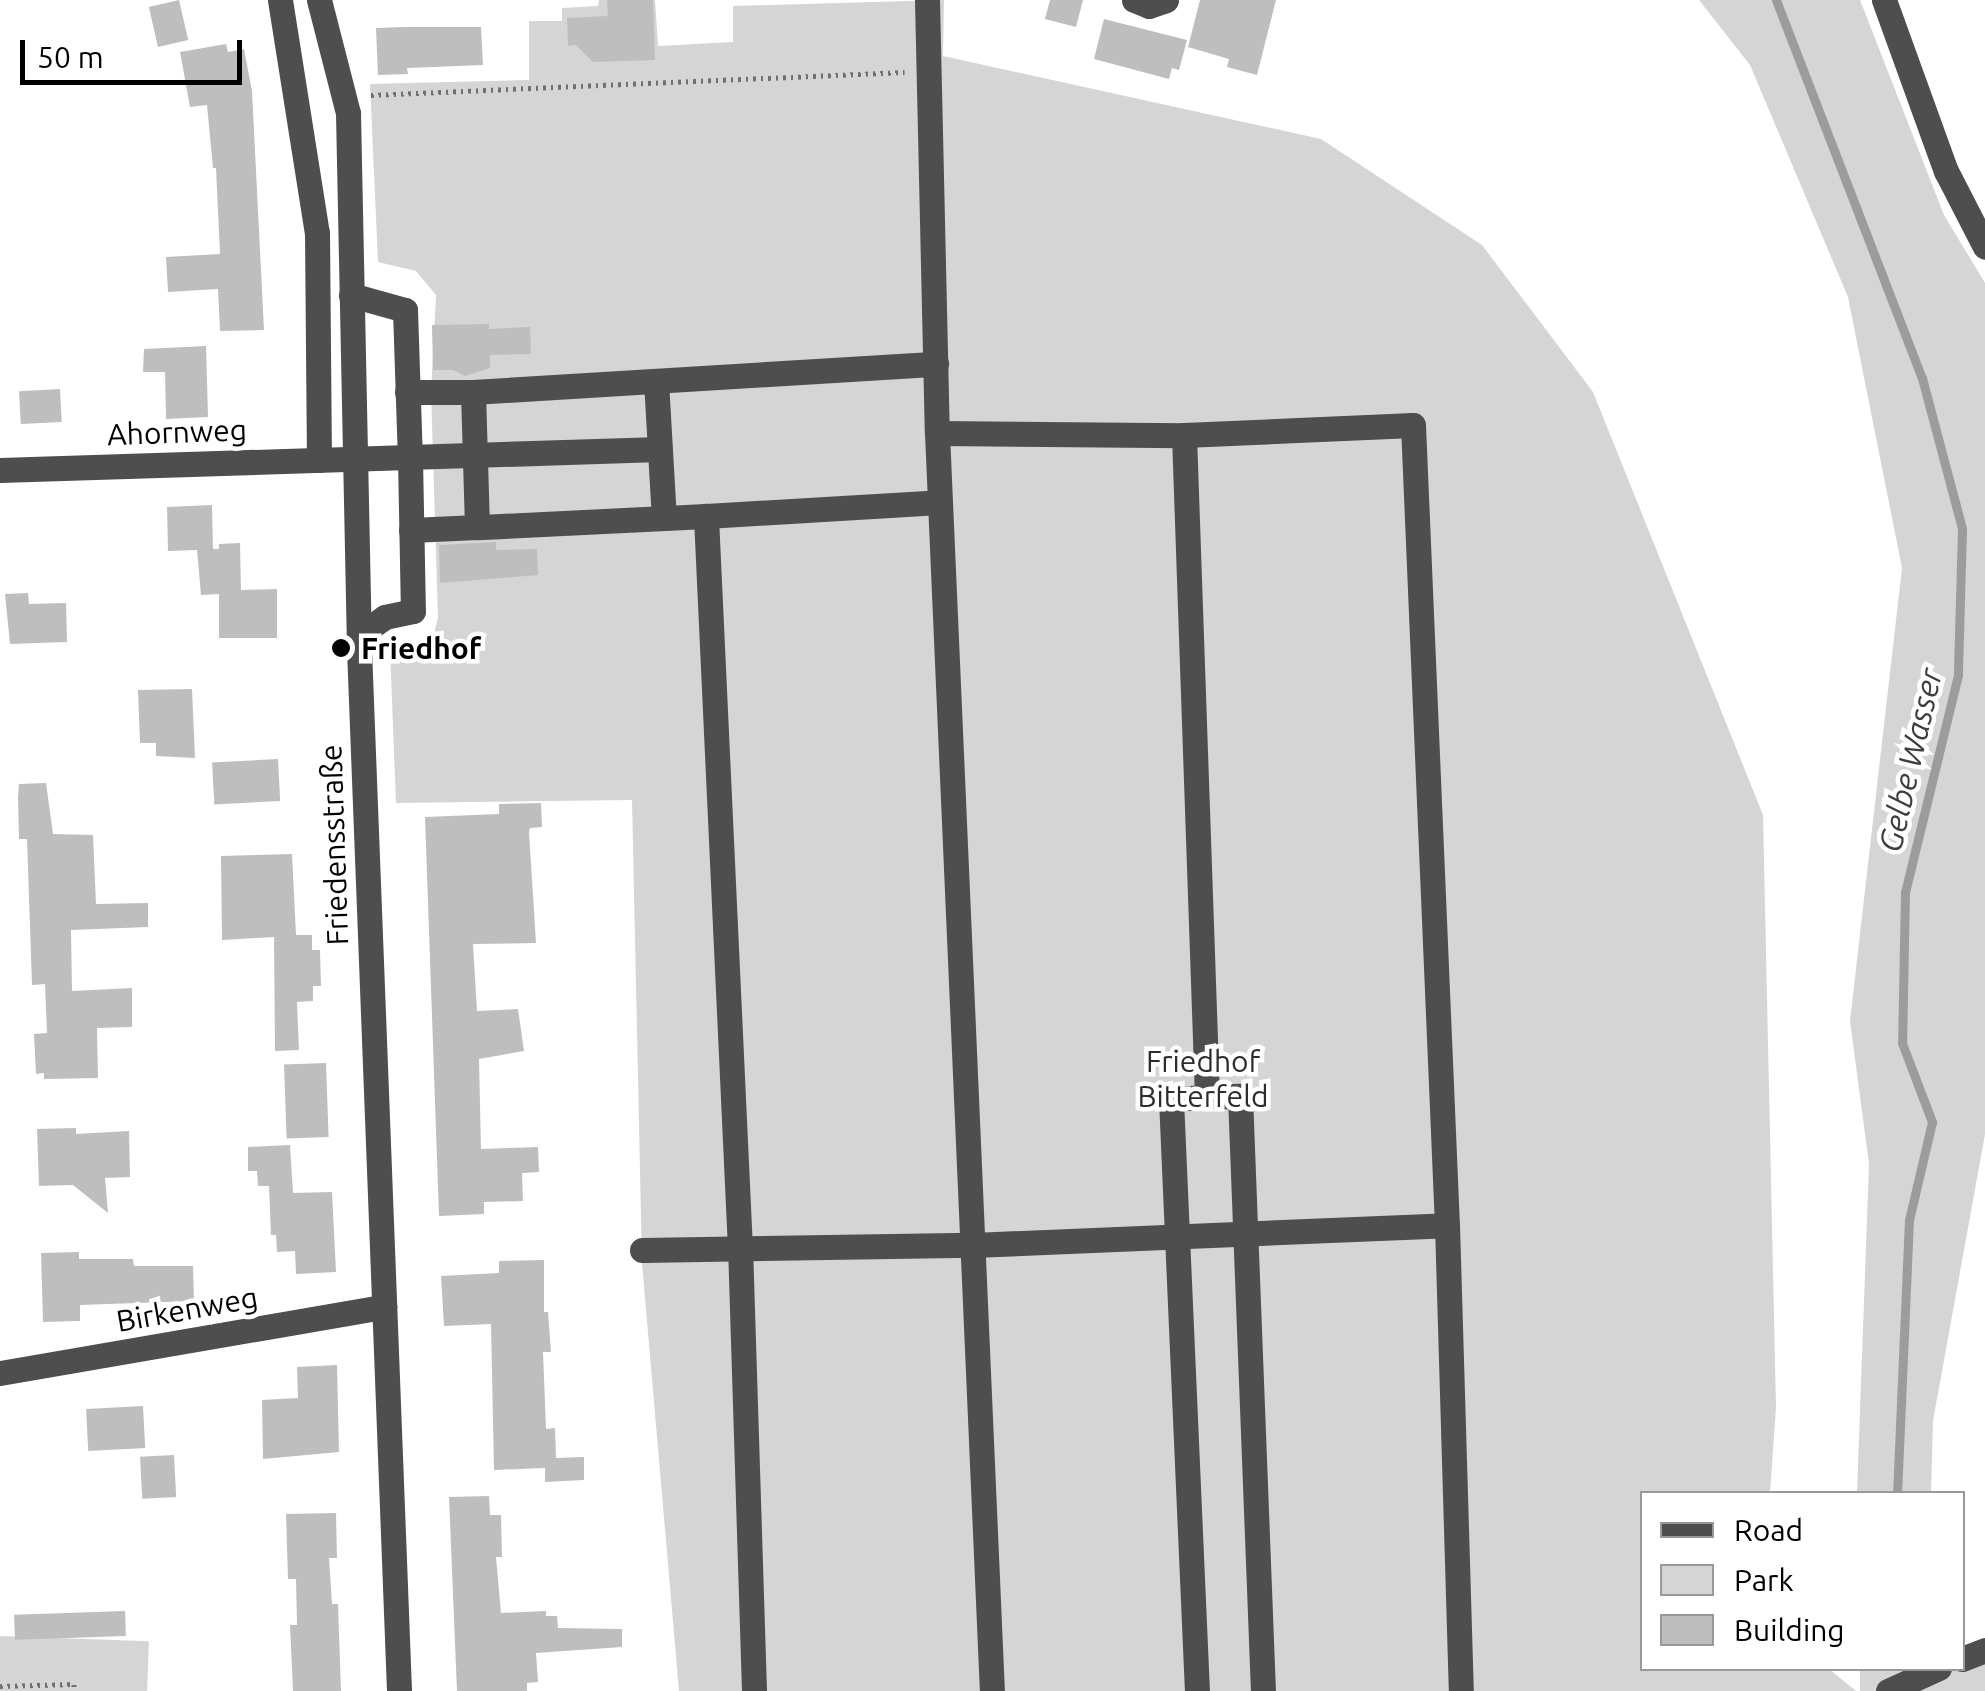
<!DOCTYPE html>
<html>
<head>
<meta charset="utf-8">
<style>
  body { margin:0 }
  #map { position:relative; width:1985px; height:1691px; overflow:hidden; background:#fff; font-family:Ubuntu,sans-serif }
  div>[style] { position:absolute }
  [style*='--x'] { left:calc(var(--x)*1px); top:calc(var(--y)*1px); width:calc(var(--w)*1px); rotate:calc(var(--a)*1deg) }
  .green>* { inset:0; background:#d5d5d5; transform-origin:0 0 }
  .stream>* { height:9px; margin:-4.5px; padding:0 4.5px; transform-origin:4.5px; border-radius:4.5px; background:#9c9c9c }
  .building>* { inset:0; background:#bebebe; transform-origin:0 0 }
  .path>* { height:5px; margin-top:-2.5px; transform-origin:0; background:repeating-linear-gradient(90deg,#707070 0 2.5px,transparent 0 7.5px) }
  .minor>* { height:25px; margin:-12.5px; padding:0 12.5px; transform-origin:12.5px; border-radius:12.5px; background:#4e4e4e }
  .dots>* { width:28px; height:28px; translate:-50% -50%; box-sizing:border-box; border:5px solid #fff; border-radius:50% }
  span { translate:-50% -50%; white-space:nowrap; text-align:center; line-height:1.15; -webkit-text-stroke:9px #fff; paint-order:stroke }
  .street-label { font-size:30px; color:#000 }
  .poi-label { font-size:30px; color:#000; font-weight:700 }
  .left { translate:0 -50%; text-align:left }
  .park-label { font-size:30px; color:#2c2c2c }
  .water-label { font-size:32px; color:#3d3d3d; font-style:italic }
  .legend { position:absolute; left:1640px; top:1491px; width:325px; height:180px; box-sizing:border-box; background:#fff; border:2px solid #999; margin:0; padding:12px 18px; list-style:none; font-size:30px; color:#000 }
  .legend li { display:flex; align-items:center; gap:20px; height:50px }
  .legend b { width:50px; border:2px solid #999 }
  .scale { position:absolute; left:20px; top:40px; width:222px; height:45px; box-sizing:border-box; border:5px solid #000; border-top:0; padding-left:12px; font-size:30px; line-height:35px; white-space:nowrap; color:#000; -webkit-text-stroke:8px #fff; paint-order:stroke }
</style>
</head>
<body>
<div id="map">
  <div class="green">
    <div style="clip-path:polygon(599px 0,655px 0,658px 46px,733px 42px,733px 6px,944px 0,943px 56px,1321px 139px,1482px 245px,1593px 392px,1763px 815px,1776px 1407px,1770px 1493px,1642px 1494px,1642px 1668px,1829px 1669px,1856px 1691px,679px 1691px,642px 1263px,632px 800px,396px 803px,390px 650px,413px 648px,434px 633px,438px 618px,431px 392px,436px 295px,416px 271px,378px 262px,370px 84px,529px 80px,529px 21px,562px 21px,562px 8px,598px 6px)"></div>
    <div style="clip-path:polygon(1699px 0,1860px 0,1944px 215px,1985px 283px,1985px 1134px,1933px 1421px,1931px 1493px,1857px 1493px,1869px 1164px,1850px 1021px,1902px 568px,1848px 297px,1750px 65px)"></div>
    <div style="left:0;top:1636px;width:149px;height:55px;rotate:2deg"></div>
    <div style="clip-path:polygon(1985px 1655px,1985px 1691px,1860px 1691px,1860px 1669px,1962px 1668px)"></div>
  </div>
  <div class="stream">
    <div style="--x:1776;--y:0;--w:405;--a:68.9"></div>
    <div style="--x:1922;--y:378;--w:155;--a:75.1"></div>
    <div style="--x:1962;--y:528;--w:147;--a:91.6"></div>
    <div style="--x:1958;--y:675;--w:223;--a:103.7"></div>
    <div style="--x:1905;--y:892;--w:151;--a:91.1"></div>
    <div style="--x:1902;--y:1043;--w:85;--a:69.2"></div>
    <div style="--x:1932;--y:1122;--w:101;--a:103.2"></div>
    <div style="--x:1909;--y:1220;--w:274;--a:92.5"></div>
  </div>
  <div class="building">
    <div style="left:179px;top:0;width:41px;height:31px;rotate:77deg"></div>
    <div style="clip-path:polygon(607px 0,653px 0,655px 60px,593px 62px,576px 45px,568px 46px,567px 18px,608px 16px)"></div>
    <div style="clip-path:polygon(1050px 0,1083px 0,1076px 27px,1045px 19px)"></div>
    <div style="clip-path:polygon(1200px 0,1276px 0,1257px 75px,1227px 67px,1229px 59px,1188px 47px)"></div>
    <div style="clip-path:polygon(1104px 19px,1187px 40px,1179px 70px,1172px 68px,1169px 79px,1094px 59px)"></div>
    <div style="clip-path:polygon(405px 27px,481px 27px,483px 65px,407px 68px,408px 74px,378px 75px,376px 28px)"></div>
    <div style="clip-path:polygon(226px 44px,228px 52px,244px 49px,252px 91px,264px 330px,220px 331px,218px 289px,168px 292px,166px 257px,220px 254px,216px 168px,213px 168px,207px 105px,190px 107px,180px 52px)"></div>
    <div style="clip-path:polygon(489px 324px,489px 329px,530px 327px,531px 354px,490px 355px,490px 368px,465px 376px,453px 370px,433px 370px,432px 325px)"></div>
    <div style="clip-path:polygon(206px 346px,208px 417px,166px 419px,165px 372px,143px 372px,144px 349px)"></div>
    <div style="left:60px;top:389px;width:33px;height:41px;rotate:87deg"></div>
    <div style="clip-path:polygon(212px 505px,213px 549px,219px 549px,219px 544px,240px 543px,241px 590px,277px 589px,277px 638px,219px 638px,219px 594px,201px 595px,197px 550px,168px 551px,167px 507px)"></div>
    <div style="clip-path:polygon(496px 542px,496px 550px,537px 549px,538px 575px,440px 583px,439px 545px)"></div>
    <div style="clip-path:polygon(28px 593px,29px 604px,66px 603px,67px 642px,10px 644px,5px 594px)"></div>
    <div style="clip-path:polygon(192px 689px,195px 758px,156px 756px,156px 743px,140px 743px,138px 690px)"></div>
    <div style="left:278px;top:759px;width:42px;height:66px;rotate:87deg"></div>
    <div style="clip-path:polygon(46px 783px,53px 834px,93px 835px,96px 904px,148px 903px,148px 927px,71px 930px,72px 991px,132px 988px,132px 1027px,97px 1028px,98px 1078px,44px 1079px,44px 1073px,36px 1074px,34px 1034px,47px 1033px,45px 984px,32px 985px,27px 839px,19px 839px,18px 797px,19px 784px)"></div>
    <div style="clip-path:polygon(541px 803px,542px 827px,530px 828px,529px 832px,536px 943px,473px 944px,477px 1011px,518px 1009px,524px 1051px,479px 1059px,481px 1149px,538px 1147px,539px 1172px,522px 1173px,523px 1201px,484px 1202px,484px 1214px,439px 1216px,425px 817px,499px 814px,499px 804px)"></div>
    <div style="clip-path:polygon(292px 854px,296px 935px,312px 935px,312px 950px,320px 950px,321px 986px,313px 986px,313px 1001px,297px 1002px,299px 1050px,275px 1051px,274px 937px,222px 940px,221px 856px)"></div>
    <div style="left:326px;top:1063px;width:74px;height:42px;rotate:88deg"></div>
    <div style="clip-path:polygon(76px 1128px,76px 1134px,129px 1131px,130px 1177px,105px 1178px,108px 1213px,73px 1185px,39px 1186px,37px 1129px)"></div>
    <div style="clip-path:polygon(290px 1145px,293px 1193px,332px 1192px,336px 1272px,296px 1274px,295px 1251px,277px 1252px,276px 1235px,271px 1235px,269px 1186px,258px 1186px,257px 1171px,248px 1171px,248px 1147px)"></div>
    <div style="clip-path:polygon(79px 1252px,79px 1259px,133px 1259px,134px 1266px,193px 1266px,194px 1301px,80px 1305px,80px 1321px,43px 1322px,41px 1253px)"></div>
    <div style="clip-path:polygon(544px 1260px,544px 1312px,548px 1312px,551px 1352px,543px 1352px,546px 1429px,555px 1428px,556px 1458px,584px 1457px,584px 1480px,545px 1482px,545px 1468px,494px 1470px,491px 1324px,444px 1326px,441px 1276px,499px 1273px,499px 1261px)"></div>
    <div style="clip-path:polygon(337px 1365px,339px 1452px,263px 1459px,262px 1400px,298px 1398px,297px 1367px)"></div>
    <div style="left:143px;top:1406px;width:42px;height:57px;rotate:87deg"></div>
    <div style="left:174px;top:1455px;width:42px;height:34px;rotate:87deg"></div>
    <div style="clip-path:polygon(489px 1496px,490px 1515px,501px 1515px,502px 1557px,496px 1557px,501px 1613px,546px 1611px,546px 1616px,557px 1616px,558px 1628px,622px 1629px,622px 1647px,536px 1653px,538px 1682px,527px 1683px,527px 1691px,457px 1691px,449px 1497px)"></div>
    <div style="clip-path:polygon(336px 1513px,337px 1558px,329px 1558px,332px 1604px,338px 1604px,341px 1691px,293px 1691px,290px 1625px,297px 1625px,296px 1579px,288px 1579px,286px 1514px)"></div>
    <div style="left:125px;top:1611px;width:25px;height:111px;rotate:88deg"></div>
  </div>
  <div class="path">
    <div style="--x:371;--y:95;--w:534;--a:-2.47"></div>
    <div style="--x:0;--y:1686;--w:74;--a:-1.5"></div>
    <div style="--x:74;--y:1684;--w:7;--a:90"></div>
  </div>
  <div class="minor">
    <div style="--x:280;--y:0;--w:236;--a:81"></div>
    <div style="--x:317;--y:233;--w:227;--a:89.5"></div>
    <div style="--x:319;--y:0;--w:117;--a:75.6"></div>
    <div style="--x:348;--y:113;--w:536;--a:88.82"></div>
    <div style="--x:359;--y:649;--w:1043;--a:87.8"></div>
    <div style="--x:927;--y:0;--w:433;--a:88.7"></div>
    <div style="--x:937;--y:433;--w:1259;--a:87.5"></div>
    <div style="--x:1134;--y:0;--w:16;--a:22"></div>
    <div style="--x:1149;--y:6;--w:18;--a:-19"></div>
    <div style="--x:1884;--y:0;--w:182;--a:70.1"></div>
    <div style="--x:1946;--y:171;--w:85;--a:62.8"></div>
    <div style="--x:351;--y:295;--w:56;--a:15.5"></div>
    <div style="--x:405;--y:310;--w:148;--a:88.1"></div>
    <div style="--x:410;--y:458;--w:153;--a:88.9"></div>
    <div style="--x:413;--y:611;--w:29;--a:168"></div>
    <div style="--x:385;--y:617;--w:32;--a:145"></div>
    <div style="--x:656;--y:381;--w:137;--a:86.7"></div>
    <div style="--x:407;--y:392;--w:66;--a:0"></div>
    <div style="--x:937;--y:433;--w:247;--a:0.5"></div>
    <div style="--x:1184;--y:435;--w:662;--a:88.01"></div>
    <div style="--x:1207;--y:1097;--w:36;--a:177"></div>
    <div style="--x:1171;--y:1099;--w:593;--a:87.49"></div>
    <div style="--x:1184;--y:435;--w:229;--a:-2.5"></div>
    <div style="--x:1413;--y:425;--w:801;--a:87.57"></div>
    <div style="--x:1447;--y:1225;--w:466;--a:88.3"></div>
    <div style="--x:0;--y:470;--w:660;--a:-1.82"></div>
    <div style="--x:706;--y:516;--w:234;--a:-3.4"></div>
    <div style="--x:411;--y:530;--w:66;--a:-2.6"></div>
    <div style="--x:1207;--y:1097;--w:33;--a:-2"></div>
    <div style="--x:1240;--y:1096;--w:595;--a:87.79"></div>
    <div style="--x:642;--y:1250;--w:331;--a:-0.9"></div>
    <div style="--x:973;--y:1245;--w:474;--a:-2.4"></div>
    <div style="--x:0;--y:1373;--w:390;--a:-9.8"></div>
    <div style="--x:1962;--y:1659;--w:25;--a:-21"></div>
    <div style="--x:754;--y:1691;--w:442;--a:-91.8"></div>
    <div style="--x:740;--y:1249;--w:734;--a:-92.66"></div>
    <div style="--x:706;--y:516;--w:229;--a:177.2"></div>
    <div style="--x:477;--y:527;--w:135;--a:-91.7"></div>
    <div style="--x:473;--y:392;--w:464;--a:-3.5"></div>
    <div style="--x:1888;--y:1691;--w:56;--a:-24.3"></div>
  </div>
  <div class="dots">
    <div style="left:341px;top:648px;background:#000"></div>
  </div>
  <div class="street-label">
    <span style="left:177px;top:432px;rotate:-2deg">Ahornweg</span>
    <span style="left:334px;top:845px;rotate:-92deg">Friedensstraße</span>
    <span style="left:187px;top:1309px;rotate:-10deg">Birkenweg</span>
  </div>
  <div class="poi-label">
    <span class="left" style="left:361px;top:648px">Friedhof</span>
  </div>
  <div class="park-label">
    <span style="left:1203px;top:1078px">Friedhof<br>Bitterfeld</span>
  </div>
  <div class="water-label">
    <span style="left:1910px;top:760px;rotate:-77deg">Gelbe Wasser</span>
  </div>
  <ul class="legend">
  <li><b style="height:12px;background:#4e4e4e"></b>Road</li>
  <li><b style="height:28px;background:#d5d5d5"></b>Park</li>
  <li><b style="height:28px;background:#bebebe"></b>Building</li>
  </ul>
  <div class="scale">50 m</div>
</div>
</body>
</html>
